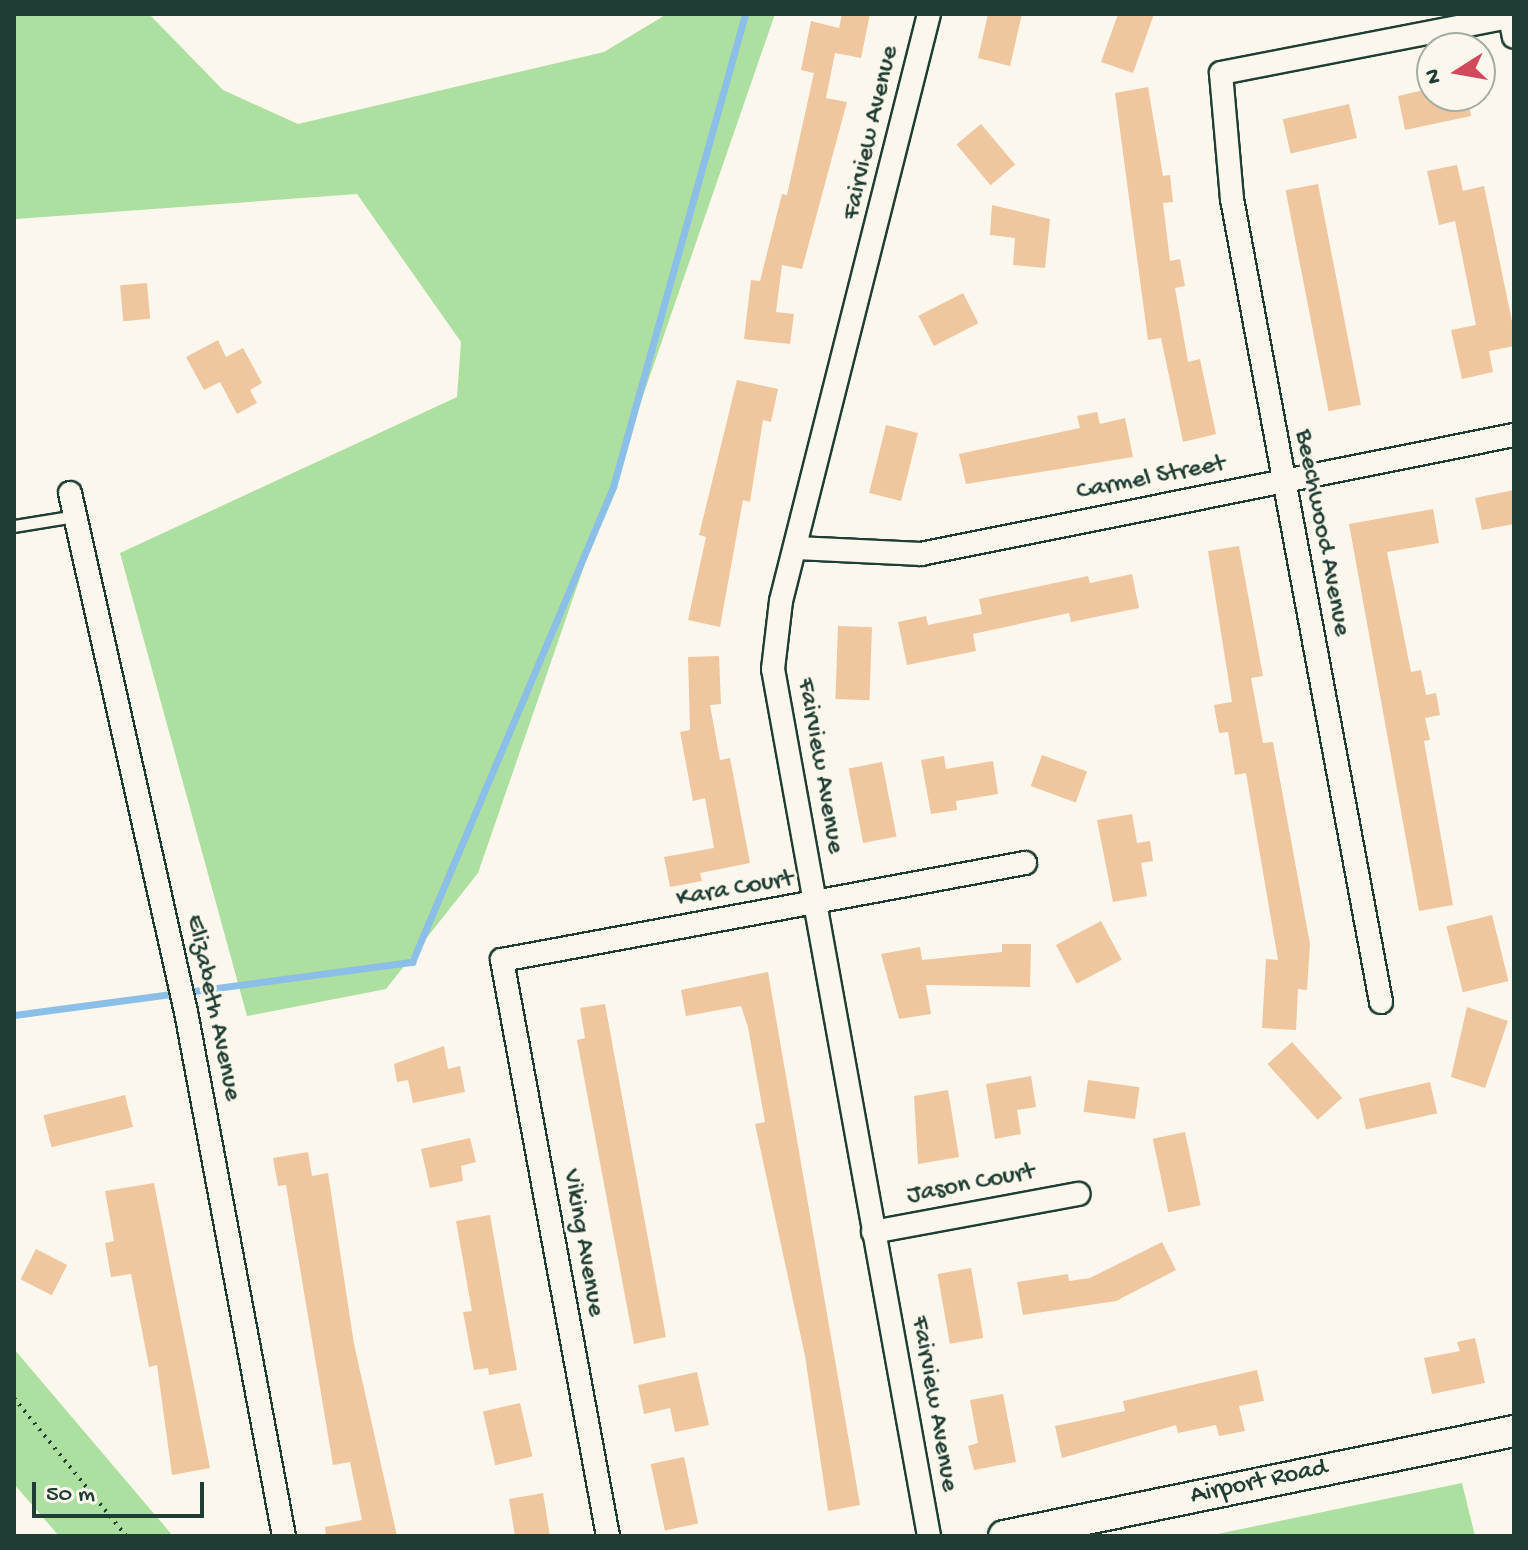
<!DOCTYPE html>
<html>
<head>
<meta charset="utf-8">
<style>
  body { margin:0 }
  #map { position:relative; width:1528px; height:1550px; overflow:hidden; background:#fbf7ec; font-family:"Gochi Hand",sans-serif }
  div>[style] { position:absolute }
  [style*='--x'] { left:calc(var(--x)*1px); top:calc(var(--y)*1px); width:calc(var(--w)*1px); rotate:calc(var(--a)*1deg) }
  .green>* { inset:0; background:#acdfa0 }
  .stream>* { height:7px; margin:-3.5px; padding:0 3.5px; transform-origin:3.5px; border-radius:3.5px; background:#8cbfe8 }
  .building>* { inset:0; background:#f0c69f; transform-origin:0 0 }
  .path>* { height:4px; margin-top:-2px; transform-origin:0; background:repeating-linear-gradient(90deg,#1f3d34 0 2px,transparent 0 8px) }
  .roads { filter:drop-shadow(2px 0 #1f3d34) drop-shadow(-2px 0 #1f3d34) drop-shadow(0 2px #1f3d34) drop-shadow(0 -2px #1f3d34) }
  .service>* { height:11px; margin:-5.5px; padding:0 5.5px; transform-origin:5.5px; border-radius:5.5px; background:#fbf7ec }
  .minor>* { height:22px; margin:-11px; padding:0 11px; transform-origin:11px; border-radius:11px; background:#fbf7ec }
  .secondary>* { height:30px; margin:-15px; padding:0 15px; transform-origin:15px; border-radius:15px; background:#fbf7ec }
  span { translate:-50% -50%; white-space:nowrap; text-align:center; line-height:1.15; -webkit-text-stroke:6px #fbf7ec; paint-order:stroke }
  .street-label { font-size:26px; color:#1f3d34 }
  .frame { position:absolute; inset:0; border:16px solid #1f3d34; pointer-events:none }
  .north { position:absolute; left:1416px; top:32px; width:80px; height:80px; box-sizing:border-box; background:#fbf7ec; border:2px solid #a3ada2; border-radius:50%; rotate:259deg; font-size:22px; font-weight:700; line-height:32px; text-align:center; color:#1f3d34 }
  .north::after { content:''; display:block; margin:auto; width:28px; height:36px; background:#d1495b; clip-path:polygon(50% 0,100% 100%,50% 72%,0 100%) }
  .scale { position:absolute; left:32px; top:1482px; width:172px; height:36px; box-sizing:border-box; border:4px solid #1f3d34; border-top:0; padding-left:10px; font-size:24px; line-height:28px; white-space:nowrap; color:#1f3d34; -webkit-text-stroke:6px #fbf7ec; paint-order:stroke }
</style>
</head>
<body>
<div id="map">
  <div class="green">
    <div style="clip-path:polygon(14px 14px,149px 14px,223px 90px,298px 124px,604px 52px,667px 14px,775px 14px,478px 873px,386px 989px,247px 1016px,120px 553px,457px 397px,461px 342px,357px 194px,16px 219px)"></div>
    <div style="clip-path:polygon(14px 1349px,173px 1536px,59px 1536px,14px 1484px)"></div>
    <div style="clip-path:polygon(1462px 1483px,1475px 1536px,1208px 1536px)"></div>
  </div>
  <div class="stream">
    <div style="--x:14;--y:1015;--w:402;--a:-7.6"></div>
    <div style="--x:412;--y:962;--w:516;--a:-67.06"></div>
    <div style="--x:613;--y:487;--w:491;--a:-74.4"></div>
  </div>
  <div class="building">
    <div style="clip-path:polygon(842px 14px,870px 14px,861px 58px,835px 53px,826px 98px,847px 102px,802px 269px,782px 265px,776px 312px,794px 314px,790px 344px,744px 339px,751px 280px,760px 281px,782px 194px,787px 195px,814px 73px,801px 70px,811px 21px,839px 28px)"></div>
    <div style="clip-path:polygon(988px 14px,1022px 14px,1010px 66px,978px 58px)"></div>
    <div style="clip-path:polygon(1118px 14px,1154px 14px,1133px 73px,1101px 62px)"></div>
    <div style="clip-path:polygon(1148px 87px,1163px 176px,1170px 175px,1173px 202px,1163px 203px,1170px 261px,1180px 259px,1185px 286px,1175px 288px,1188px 362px,1200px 359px,1216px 434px,1183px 442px,1161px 338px,1148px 340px,1115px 93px)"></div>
    <div style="clip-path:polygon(1432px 88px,1432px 96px,1467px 96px,1471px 116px,1405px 130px,1398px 96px)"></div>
    <div style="left:1349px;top:104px;width:35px;height:68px;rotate:77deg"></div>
    <div style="left:981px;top:124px;width:53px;height:32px;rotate:50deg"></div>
    <div style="clip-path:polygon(1457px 165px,1463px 191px,1484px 186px,1514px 331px,1514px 346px,1489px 351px,1493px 372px,1462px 379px,1451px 330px,1476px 325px,1455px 221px,1439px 225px,1427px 171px)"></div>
    <div style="left:1318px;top:184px;width:225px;height:33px;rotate:79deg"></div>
    <div style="clip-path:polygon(992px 205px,1050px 219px,1045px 268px,1013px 265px,1015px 238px,990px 235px)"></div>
    <div style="left:147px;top:283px;width:36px;height:27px;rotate:85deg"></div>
    <div style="left:963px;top:293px;width:34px;height:50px;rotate:63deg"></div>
    <div style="clip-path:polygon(218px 340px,226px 357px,243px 348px,262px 383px,250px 390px,257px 403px,237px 414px,220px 382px,204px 390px,186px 357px)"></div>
    <div style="clip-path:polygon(737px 380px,778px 389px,771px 422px,763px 420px,750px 502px,743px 500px,720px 627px,688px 620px,706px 537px,699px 535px)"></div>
    <div style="clip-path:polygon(1097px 412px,1100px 424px,1125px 418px,1133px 457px,966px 484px,959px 454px,1080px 428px,1077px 416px)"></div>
    <div style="left:886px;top:425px;width:33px;height:70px;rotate:14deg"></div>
    <div style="clip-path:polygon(1514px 490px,1514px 524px,1482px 530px,1475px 498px)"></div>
    <div style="clip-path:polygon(1433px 509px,1439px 543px,1387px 552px,1411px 672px,1421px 670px,1426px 695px,1436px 693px,1440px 715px,1425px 718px,1430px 740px,1424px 741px,1453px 905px,1419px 911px,1349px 524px)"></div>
    <div style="clip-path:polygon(1239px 546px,1263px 676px,1251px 678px,1263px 743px,1273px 742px,1310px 944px,1307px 990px,1298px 989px,1296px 1030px,1262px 1028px,1266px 959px,1278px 960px,1246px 773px,1235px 775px,1228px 732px,1219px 733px,1214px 705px,1232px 702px,1208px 551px)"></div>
    <div style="clip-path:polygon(1132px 574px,1139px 608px,1071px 622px,1069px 613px,973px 634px,976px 651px,907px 665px,898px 622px,926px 616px,928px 625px,982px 614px,979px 599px,1088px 576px,1090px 583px)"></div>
    <div style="left:838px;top:626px;width:34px;height:73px;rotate:2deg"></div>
    <div style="clip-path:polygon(719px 656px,721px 704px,710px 705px,720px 760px,730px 758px,750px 863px,700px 873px,702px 881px,670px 887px,664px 857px,714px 848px,705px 798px,693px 801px,680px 732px,690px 730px,688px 657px)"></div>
    <div style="left:1042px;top:755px;width:48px;height:33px;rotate:20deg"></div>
    <div style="clip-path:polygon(944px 756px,946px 769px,993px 761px,998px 794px,956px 801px,957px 810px,931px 814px,921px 760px)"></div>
    <div style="left:882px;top:762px;width:76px;height:34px;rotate:79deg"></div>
    <div style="clip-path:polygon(1132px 814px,1137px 843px,1150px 841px,1153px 861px,1141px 863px,1147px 896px,1113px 902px,1097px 820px)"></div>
    <div style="left:1492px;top:915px;width:68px;height:47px;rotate:76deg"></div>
    <div style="left:1101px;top:921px;width:44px;height:51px;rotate:62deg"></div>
    <div style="clip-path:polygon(1002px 944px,1031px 944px,1030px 987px,926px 985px,931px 1014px,899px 1019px,881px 954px,920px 947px,922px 960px,1002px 952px)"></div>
    <div style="clip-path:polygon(768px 972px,860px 1505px,828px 1511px,805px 1356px,755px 1124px,765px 1122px,748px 1027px,741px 1006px,686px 1016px,681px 990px)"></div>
    <div style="clip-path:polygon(605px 1004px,666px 1337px,634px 1344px,577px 1040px,585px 1038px,580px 1008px)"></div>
    <div style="clip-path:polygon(1467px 1007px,1508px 1021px,1485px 1088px,1451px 1077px)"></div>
    <div style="left:1292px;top:1042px;width:75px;height:33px;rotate:48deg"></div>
    <div style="clip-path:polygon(444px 1046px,448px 1069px,460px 1066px,465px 1092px,413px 1103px,408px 1080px,397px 1082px,394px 1064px)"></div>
    <div style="clip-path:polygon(1031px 1076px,1036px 1107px,1017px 1110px,1021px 1134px,995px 1139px,986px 1084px)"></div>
    <div style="left:1088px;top:1080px;width:52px;height:32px;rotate:8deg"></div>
    <div style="left:1430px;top:1082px;width:32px;height:73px;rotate:77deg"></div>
    <div style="clip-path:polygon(948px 1090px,959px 1157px,918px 1164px,914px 1096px)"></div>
    <div style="left:125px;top:1095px;width:33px;height:84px;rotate:76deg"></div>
    <div style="left:1185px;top:1132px;width:75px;height:33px;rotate:78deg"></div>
    <div style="clip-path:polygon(470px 1138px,476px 1162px,461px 1166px,463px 1181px,430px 1188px,421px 1149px)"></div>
    <div style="clip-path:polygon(308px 1152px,312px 1176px,328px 1173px,354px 1344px,397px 1536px,326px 1536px,325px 1527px,362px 1520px,350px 1462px,333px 1465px,286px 1185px,278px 1186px,273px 1158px)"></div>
    <div style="clip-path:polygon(154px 1183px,210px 1468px,172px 1475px,157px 1365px,149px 1367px,131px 1274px,111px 1277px,105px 1243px,114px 1241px,105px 1191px)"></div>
    <div style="clip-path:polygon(490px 1215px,517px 1370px,489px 1375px,488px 1368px,474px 1370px,463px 1312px,472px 1311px,456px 1221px)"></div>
    <div style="clip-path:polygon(1162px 1242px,1176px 1270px,1116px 1301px,1023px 1315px,1017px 1282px,1068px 1274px,1069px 1281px,1090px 1278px)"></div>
    <div style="left:36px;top:1249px;width:35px;height:34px;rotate:27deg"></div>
    <div style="left:971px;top:1268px;width:71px;height:34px;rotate:80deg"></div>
    <div style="clip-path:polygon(1475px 1338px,1485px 1383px,1432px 1394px,1424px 1358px,1460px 1351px,1457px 1342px)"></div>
    <div style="clip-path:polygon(1257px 1370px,1264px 1401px,1239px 1406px,1245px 1431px,1219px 1436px,1216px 1425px,1178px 1433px,1176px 1425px,1062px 1458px,1055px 1426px,1125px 1411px,1123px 1401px)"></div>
    <div style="clip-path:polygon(697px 1372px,709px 1425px,675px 1432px,670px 1408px,644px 1414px,638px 1385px)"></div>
    <div style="clip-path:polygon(1003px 1394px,1016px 1462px,974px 1470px,968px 1446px,978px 1443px,970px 1400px)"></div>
    <div style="left:520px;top:1403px;width:55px;height:38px;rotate:77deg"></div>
    <div style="left:684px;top:1457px;width:68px;height:34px;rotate:78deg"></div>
    <div style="clip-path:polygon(543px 1493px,550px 1536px,515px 1536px,509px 1499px)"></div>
  </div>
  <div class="path">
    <div style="--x:14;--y:1398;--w:178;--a:50.9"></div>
  </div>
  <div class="roads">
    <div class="service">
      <div style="--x:14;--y:526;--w:62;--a:-9.3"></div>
    </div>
    <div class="minor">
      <div style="--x:1510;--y:17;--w:20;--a:79"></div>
      <div style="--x:70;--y:493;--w:532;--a:77.4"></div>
      <div style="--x:186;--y:1012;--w:533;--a:79.41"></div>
      <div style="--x:797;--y:548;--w:124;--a:2.8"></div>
      <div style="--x:921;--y:554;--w:605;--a:-11.35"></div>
      <div style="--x:1381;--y:1002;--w:817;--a:-100.51"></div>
      <div style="--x:1232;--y:199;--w:126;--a:-95"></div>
      <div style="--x:1221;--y:73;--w:298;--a:-11"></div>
      <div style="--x:873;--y:1232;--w:209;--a:-10.5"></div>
      <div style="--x:608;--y:1536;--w:586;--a:-100.43"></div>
      <div style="--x:502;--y:960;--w:532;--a:-10.51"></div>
      <div style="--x:929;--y:1536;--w:881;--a:-100.2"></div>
      <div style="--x:773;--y:669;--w:68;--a:-83.3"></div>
      <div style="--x:781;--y:601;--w:605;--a:-75.85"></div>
    </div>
    <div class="secondary">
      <div style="--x:1004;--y:1536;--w:521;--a:-11.63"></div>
    </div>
  </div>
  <div class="street-label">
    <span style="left:872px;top:133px;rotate:-77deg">Fairview Avenue</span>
    <span style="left:1151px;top:479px;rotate:-11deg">Carmel Street</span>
    <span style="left:1321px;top:533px;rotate:79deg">Beechwood Avenue</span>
    <span style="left:819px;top:766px;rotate:80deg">Fairview Avenue</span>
    <span style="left:735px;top:890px;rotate:-10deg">Kara Court</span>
    <span style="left:212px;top:1008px;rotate:78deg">Elizabeth Avenue</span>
    <span style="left:971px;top:1185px;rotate:-11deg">Jason Court</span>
    <span style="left:582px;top:1243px;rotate:80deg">Viking Avenue</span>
    <span style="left:933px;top:1404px;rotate:80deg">Fairview Avenue</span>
    <span style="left:1259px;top:1483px;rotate:-12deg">Airport Road</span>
  </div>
  <div class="frame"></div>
  <div class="north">N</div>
  <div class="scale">50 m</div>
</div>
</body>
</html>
